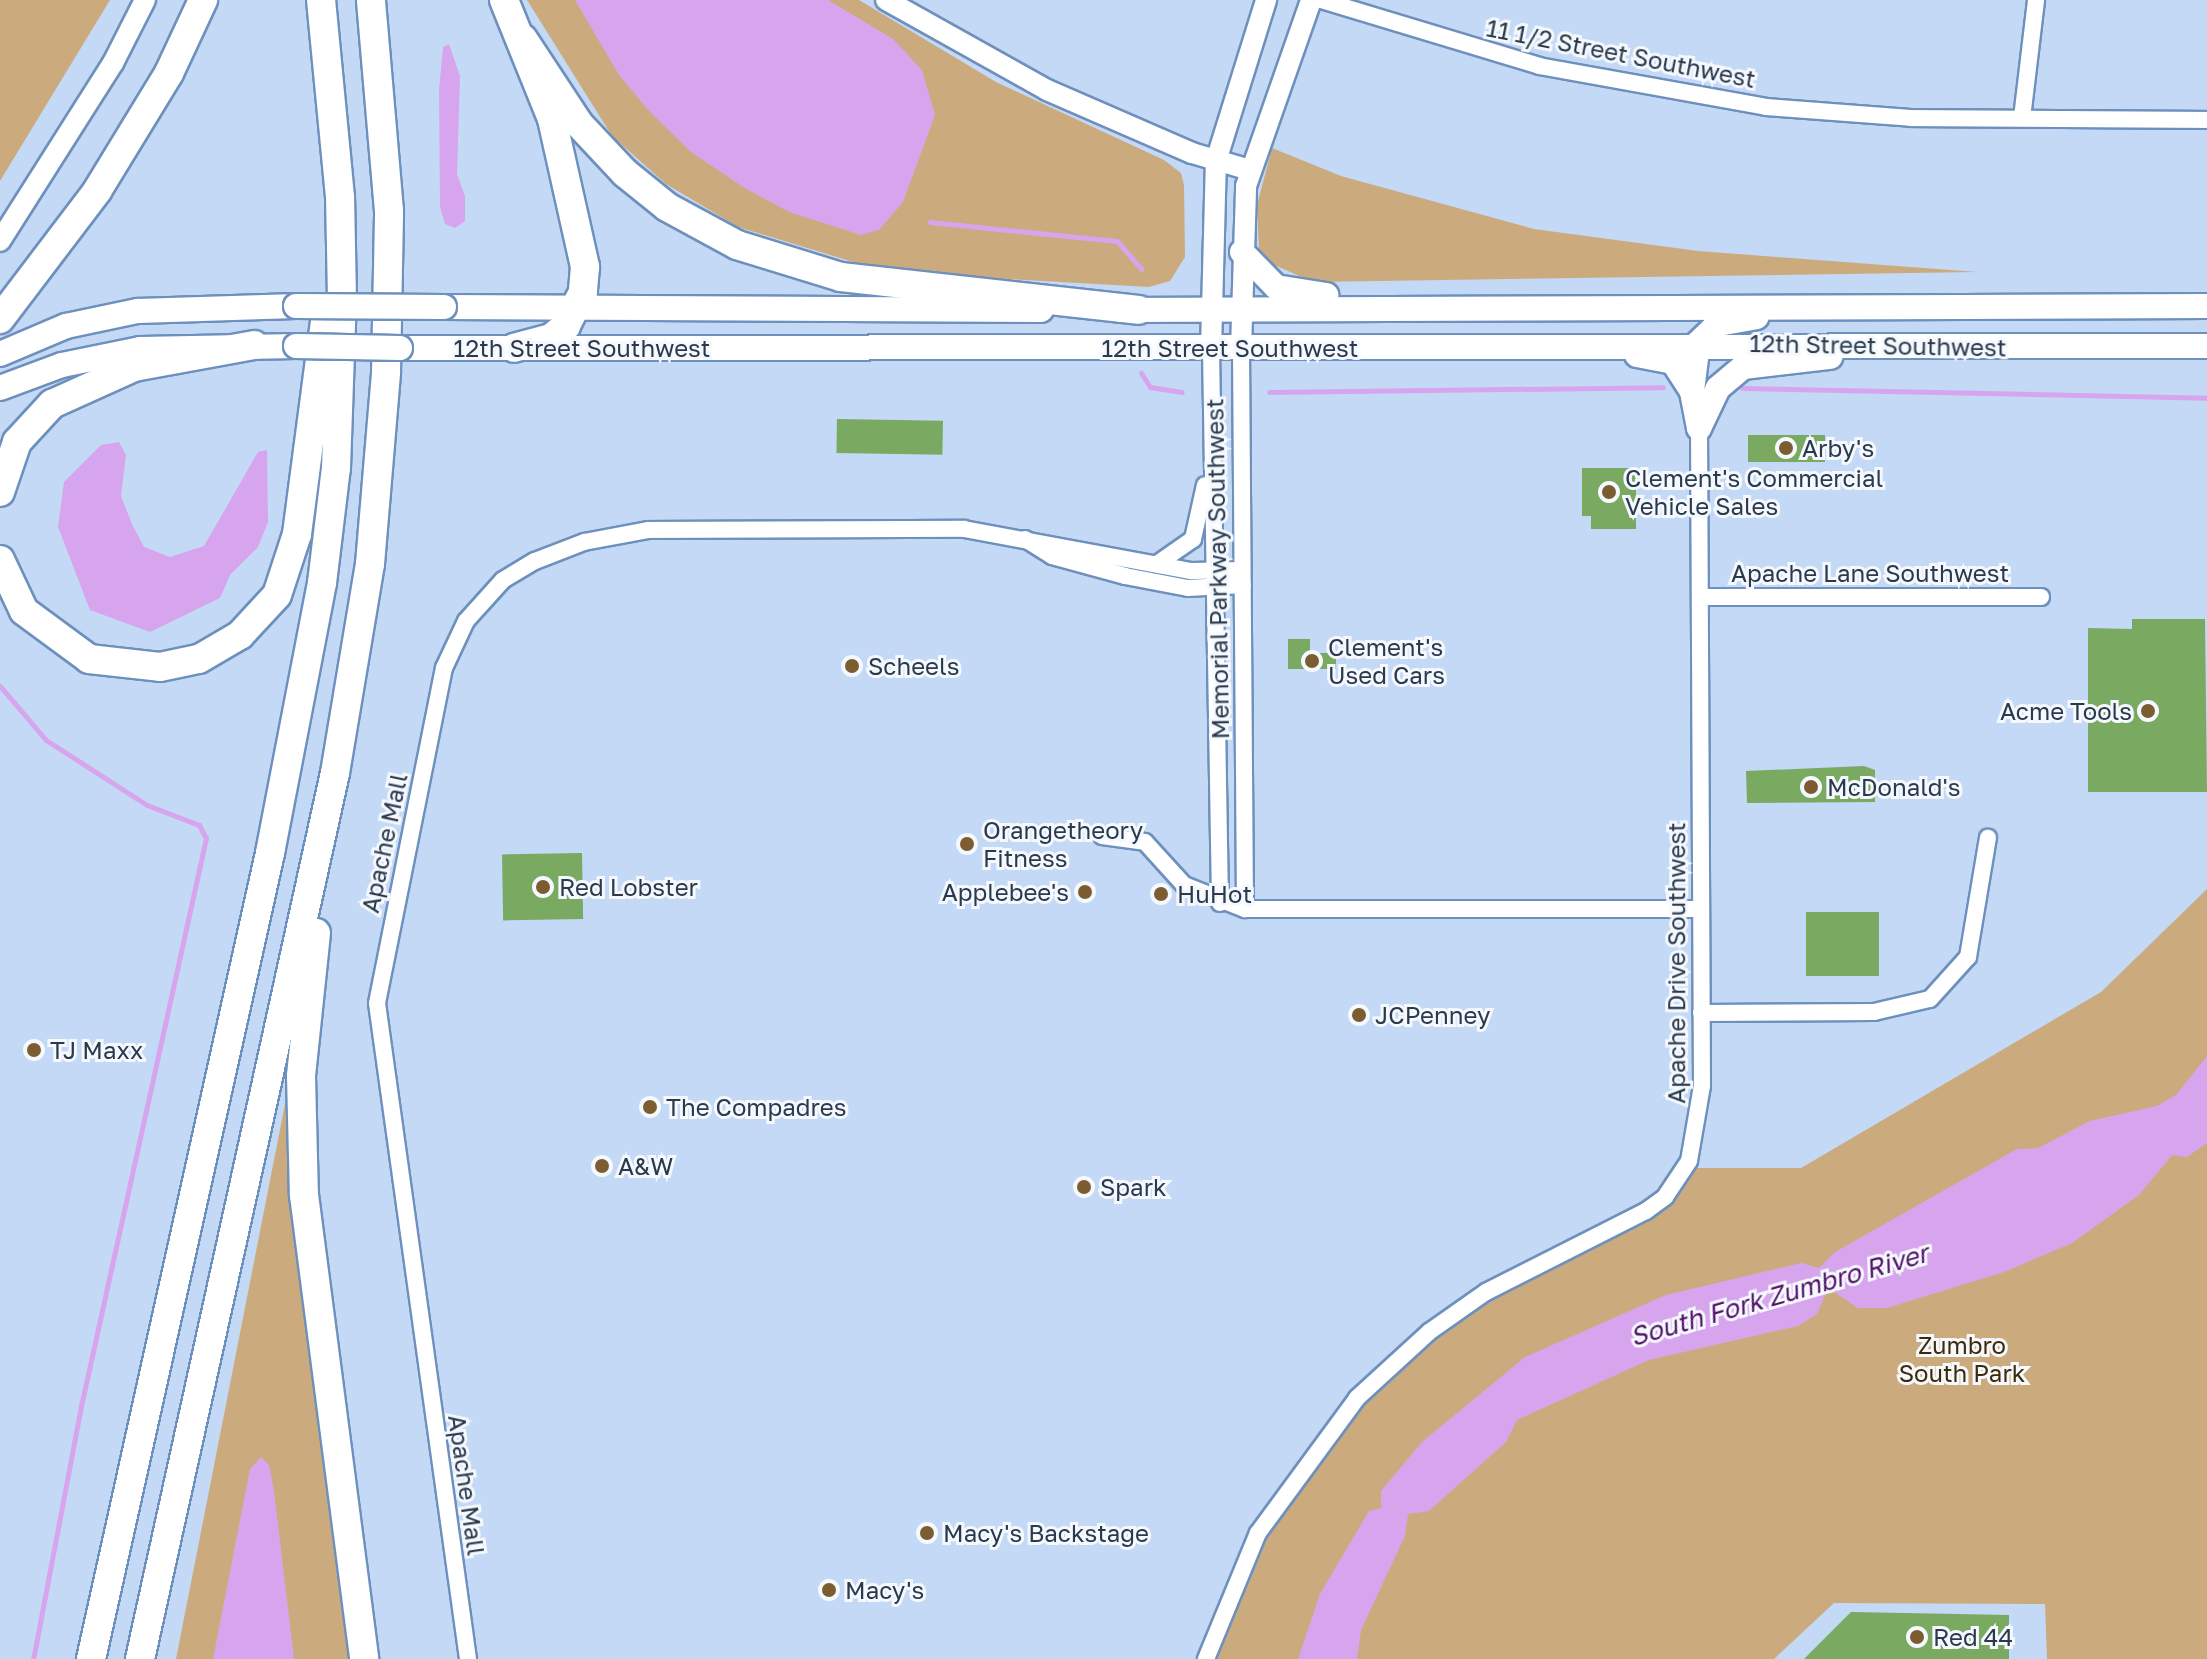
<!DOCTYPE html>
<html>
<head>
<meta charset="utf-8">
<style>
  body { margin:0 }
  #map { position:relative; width:2207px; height:1659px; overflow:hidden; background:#c4d9f6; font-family:"Golos Text",sans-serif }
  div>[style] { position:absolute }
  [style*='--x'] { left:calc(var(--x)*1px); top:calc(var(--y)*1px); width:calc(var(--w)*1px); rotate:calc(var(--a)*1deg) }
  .green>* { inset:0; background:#cbab7e }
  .water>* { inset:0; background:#d7a5ed }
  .stream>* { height:5px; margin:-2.5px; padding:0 2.5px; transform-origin:2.5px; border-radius:2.5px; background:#d7a5ed }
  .building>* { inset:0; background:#7aa961; transform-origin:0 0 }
  .roads { filter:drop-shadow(2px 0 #6e90bd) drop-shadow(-2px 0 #6e90bd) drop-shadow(0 2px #6e90bd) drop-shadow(0 -2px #6e90bd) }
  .minor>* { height:16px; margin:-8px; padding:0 8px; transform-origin:8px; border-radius:8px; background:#fff }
  .tertiary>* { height:20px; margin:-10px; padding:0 10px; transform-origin:10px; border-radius:10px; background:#fff }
  .primary>* { height:24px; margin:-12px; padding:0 12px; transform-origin:12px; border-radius:12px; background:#fff }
  .motorway>* { height:28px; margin:-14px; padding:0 14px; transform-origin:14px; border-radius:14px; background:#fff }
  .bridges { filter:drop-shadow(2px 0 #6e90bd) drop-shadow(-2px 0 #6e90bd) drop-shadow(0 2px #6e90bd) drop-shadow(0 -2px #6e90bd) }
  .primary-bridge>* { height:24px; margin:-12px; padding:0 12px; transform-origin:12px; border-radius:12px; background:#fff }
  .dots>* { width:22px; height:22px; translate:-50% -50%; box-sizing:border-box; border:4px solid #f5f9fe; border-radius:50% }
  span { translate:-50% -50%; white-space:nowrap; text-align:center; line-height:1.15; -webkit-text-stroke:6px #f5f9fe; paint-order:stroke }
  .street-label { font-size:24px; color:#2a394c }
  .poi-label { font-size:24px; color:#2a394c }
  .left { translate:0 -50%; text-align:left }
  .right { translate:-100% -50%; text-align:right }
  .park-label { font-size:24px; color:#3f2a07 }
  .water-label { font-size:26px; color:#521368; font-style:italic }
</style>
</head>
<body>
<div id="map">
  <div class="green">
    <div style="clip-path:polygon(0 0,110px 0,0 181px)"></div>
    <div style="clip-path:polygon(527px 0,859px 0,996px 82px,1164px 160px,1181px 173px,1184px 185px,1185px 257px,1170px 281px,1149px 287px,886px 272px,738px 227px,666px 184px,612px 136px)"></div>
    <div style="clip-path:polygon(1272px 148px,1341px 176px,1534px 229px,1698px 251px,1977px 272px,1313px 282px,1272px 264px,1259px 251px,1257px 205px)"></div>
    <div style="clip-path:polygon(2207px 889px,2207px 1659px,2047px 1659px,2045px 1604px,1834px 1603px,1774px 1659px,1206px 1659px,1222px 1607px,1301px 1466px,1429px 1332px,1629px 1221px,1684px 1168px,1801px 1168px,2101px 992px)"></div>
    <div style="clip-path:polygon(285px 1104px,292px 1106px,354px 1659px,176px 1659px)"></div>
  </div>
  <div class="water">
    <div style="clip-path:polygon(575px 0,828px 0,893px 39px,922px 70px,935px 115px,903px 202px,879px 230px,861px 235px,789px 212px,743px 187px,691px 152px,649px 111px,619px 75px)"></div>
    <div style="clip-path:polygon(449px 44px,460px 76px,457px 174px,465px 196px,465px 221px,455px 228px,445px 224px,440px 207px,439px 90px,443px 47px)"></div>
    <div style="clip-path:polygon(119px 442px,126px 455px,121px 496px,132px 524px,144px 547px,170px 557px,204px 546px,258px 452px,267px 450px,268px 522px,258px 547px,230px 575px,220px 598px,150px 632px,90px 610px,58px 527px,64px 482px,101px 445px)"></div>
    <div style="clip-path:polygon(2207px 1056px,2207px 1143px,2187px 1157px,2172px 1155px,2139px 1195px,2072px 1243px,2004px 1272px,1887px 1308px,1858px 1308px,1828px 1288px,1817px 1314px,1798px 1326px,1649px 1360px,1517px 1420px,1506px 1442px,1429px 1511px,1408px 1514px,1405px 1536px,1361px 1630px,1357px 1659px,1298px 1659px,1320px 1594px,1369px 1511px,1381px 1508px,1381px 1491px,1422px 1442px,1525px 1357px,1666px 1295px,1801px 1263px,1819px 1268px,1835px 1252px,2017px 1149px,2038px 1148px,2090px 1121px,2157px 1106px,2176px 1095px)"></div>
    <div style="clip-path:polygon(261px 1457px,269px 1465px,274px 1491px,294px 1659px,213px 1659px,250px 1469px)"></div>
  </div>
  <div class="stream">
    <div style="--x:930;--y:222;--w:188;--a:5.8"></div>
    <div style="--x:1117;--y:241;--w:37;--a:49"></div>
    <div style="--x:1141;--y:373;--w:17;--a:57"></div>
    <div style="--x:1150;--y:387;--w:32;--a:9"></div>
    <div style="--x:1742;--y:388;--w:465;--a:1.2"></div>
    <div style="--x:1269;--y:392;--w:394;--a:-0.7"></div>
    <div style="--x:0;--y:686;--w:71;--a:49.6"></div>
    <div style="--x:46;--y:740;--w:120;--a:32.8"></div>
    <div style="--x:147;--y:805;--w:56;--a:21"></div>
    <div style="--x:199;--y:825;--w:15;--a:62"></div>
    <div style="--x:206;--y:838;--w:582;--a:102.41"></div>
    <div style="--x:81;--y:1406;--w:258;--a:100.7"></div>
  </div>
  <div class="building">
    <div style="left:837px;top:419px;width:106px;height:34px;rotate:1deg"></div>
    <div style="left:1748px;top:435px;width:77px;height:27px"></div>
    <div style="clip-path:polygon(1582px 468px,1636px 468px,1636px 529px,1591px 529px,1591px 516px,1582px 516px)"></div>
    <div style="clip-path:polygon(2132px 619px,2205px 619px,2207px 792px,2088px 792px,2088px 628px,2132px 629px)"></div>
    <div style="clip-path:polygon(1288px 639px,1310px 639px,1310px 653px,1336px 653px,1336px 669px,1288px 669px)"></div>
    <div style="clip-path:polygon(1864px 766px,1875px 770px,1875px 802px,1747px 803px,1746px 771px)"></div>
    <div style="left:582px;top:853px;width:66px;height:80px;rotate:89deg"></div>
    <div style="left:1806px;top:912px;width:73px;height:64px"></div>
    <div style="clip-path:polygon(1851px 1612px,2009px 1615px,2009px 1659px,1804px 1659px)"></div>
  </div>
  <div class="roads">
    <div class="minor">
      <div style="--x:1321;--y:0;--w:228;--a:16.8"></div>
      <div style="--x:1539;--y:66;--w:231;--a:10.2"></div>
      <div style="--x:1766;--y:107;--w:145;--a:4.3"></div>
      <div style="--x:1911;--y:118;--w:296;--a:0.4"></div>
      <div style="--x:2022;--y:118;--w:119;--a:-83.2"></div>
      <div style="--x:1211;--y:349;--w:554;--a:89.07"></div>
      <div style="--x:1241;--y:349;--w:560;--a:89.59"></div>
      <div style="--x:1025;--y:539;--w:32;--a:32"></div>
      <div style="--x:1052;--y:556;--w:76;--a:15.3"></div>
      <div style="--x:1125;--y:576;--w:64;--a:10.8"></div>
      <div style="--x:1188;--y:588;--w:55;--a:-3.1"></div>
      <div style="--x:1157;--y:564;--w:44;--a:-34.8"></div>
      <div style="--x:1193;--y:539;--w:55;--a:-77.5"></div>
      <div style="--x:1700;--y:597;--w:341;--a:0"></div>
      <div style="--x:1102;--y:836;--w:43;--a:7.9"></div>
      <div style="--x:1145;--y:842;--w:58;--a:47.8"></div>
      <div style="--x:1184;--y:885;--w:66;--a:21.5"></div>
      <div style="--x:1245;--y:909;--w:455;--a:0"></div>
      <div style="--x:1701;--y:1013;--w:173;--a:-0.3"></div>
      <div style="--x:1874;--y:1012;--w:57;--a:-13.1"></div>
      <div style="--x:1930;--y:999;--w:57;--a:-47.9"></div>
      <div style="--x:1968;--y:957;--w:121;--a:-80.5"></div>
      <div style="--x:468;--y:1659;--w:662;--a:-97.9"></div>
      <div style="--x:377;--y:1003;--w:342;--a:-78.7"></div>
      <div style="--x:444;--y:668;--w:52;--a:-64.9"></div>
      <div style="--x:466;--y:621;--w:55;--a:-47.9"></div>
      <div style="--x:503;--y:580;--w:37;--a:-31"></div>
      <div style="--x:535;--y:561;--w:53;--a:-21.2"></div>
      <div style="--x:584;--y:542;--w:66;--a:-10.5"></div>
      <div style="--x:649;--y:530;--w:315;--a:-0.2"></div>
      <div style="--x:964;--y:529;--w:231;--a:10.5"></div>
      <div style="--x:1191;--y:571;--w:51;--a:-1.1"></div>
      <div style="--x:1206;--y:1659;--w:136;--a:-67.6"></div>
      <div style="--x:1258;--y:1533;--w:167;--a:-53.7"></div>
      <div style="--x:1357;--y:1398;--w:98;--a:-42.5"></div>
      <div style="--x:1429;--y:1332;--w:70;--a:-35.1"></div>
      <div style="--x:1486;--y:1292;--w:179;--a:-26.9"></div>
      <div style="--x:1646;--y:1211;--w:24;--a:-36"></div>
      <div style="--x:1665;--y:1197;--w:43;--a:-56.3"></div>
      <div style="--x:1689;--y:1161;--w:76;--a:-80.2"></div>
      <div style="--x:1702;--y:1086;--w:658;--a:-90.26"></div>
    </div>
    <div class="tertiary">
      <div style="--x:886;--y:0;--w:184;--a:29.2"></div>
      <div style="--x:1047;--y:90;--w:158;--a:23.5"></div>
      <div style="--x:1192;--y:153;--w:60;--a:16.3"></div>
      <div style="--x:0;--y:241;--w:211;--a:-57.6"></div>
      <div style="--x:113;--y:63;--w:71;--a:-63.1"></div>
      <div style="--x:1211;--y:349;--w:188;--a:-88.5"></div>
      <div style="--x:1216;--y:161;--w:169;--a:-72.7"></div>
      <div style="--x:1241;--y:349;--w:163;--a:-88.2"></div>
      <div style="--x:1246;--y:186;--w:197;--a:-70.7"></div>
    </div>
    <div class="primary">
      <div style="--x:1242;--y:252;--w:49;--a:45.8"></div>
      <div style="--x:1276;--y:287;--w:51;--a:9.1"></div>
      <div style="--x:444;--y:307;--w:597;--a:0.29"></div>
      <div style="--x:1121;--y:310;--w:1086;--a:-0.21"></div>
      <div style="--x:400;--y:348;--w:1807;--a:-0.06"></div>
      <div style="--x:0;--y:354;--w:72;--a:-23"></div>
      <div style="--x:66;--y:326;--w:74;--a:-11.8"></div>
      <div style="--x:138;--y:311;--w:158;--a:-1.8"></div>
      <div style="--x:1637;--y:355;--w:37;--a:11"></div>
      <div style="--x:1673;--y:362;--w:35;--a:57"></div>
      <div style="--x:0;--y:388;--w:66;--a:-20.4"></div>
      <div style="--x:62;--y:365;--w:80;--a:-11.6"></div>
      <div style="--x:140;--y:349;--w:156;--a:-1.1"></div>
      <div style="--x:1699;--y:428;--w:44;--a:-64.6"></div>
      <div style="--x:1718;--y:388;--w:33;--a:-40"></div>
      <div style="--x:1743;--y:367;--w:88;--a:-6.6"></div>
      <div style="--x:1699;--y:428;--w:38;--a:-101"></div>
      <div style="--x:1692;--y:391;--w:48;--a:-82.9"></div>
      <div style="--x:1698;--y:343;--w:28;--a:-44"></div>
      <div style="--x:1718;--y:324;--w:39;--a:-10"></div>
    </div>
    <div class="motorway">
      <div style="--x:504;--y:0;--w:128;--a:68"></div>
      <div style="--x:552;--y:119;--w:152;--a:77.4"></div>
      <div style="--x:585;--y:267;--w:25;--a:95"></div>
      <div style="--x:583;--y:292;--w:38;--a:117"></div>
      <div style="--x:566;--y:326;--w:19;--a:141"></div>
      <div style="--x:551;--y:338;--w:38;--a:165"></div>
      <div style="--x:523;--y:39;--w:102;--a:56.6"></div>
      <div style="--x:579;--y:124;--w:67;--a:46.8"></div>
      <div style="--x:625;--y:173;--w:54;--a:39"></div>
      <div style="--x:667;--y:207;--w:80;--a:28.5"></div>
      <div style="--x:737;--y:245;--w:109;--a:17.1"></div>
      <div style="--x:841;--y:277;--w:299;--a:6.3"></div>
      <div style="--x:0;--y:319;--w:161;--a:-52.8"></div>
      <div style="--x:97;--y:191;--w:138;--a:-58.6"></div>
      <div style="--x:169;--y:73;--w:81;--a:-65"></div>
      <div style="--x:0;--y:492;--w:53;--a:-71.2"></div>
      <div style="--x:17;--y:442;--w:52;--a:-47.4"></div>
      <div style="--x:52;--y:404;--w:90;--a:-24.3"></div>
      <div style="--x:134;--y:367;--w:122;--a:-10.4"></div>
      <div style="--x:0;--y:560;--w:56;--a:64.8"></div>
      <div style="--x:24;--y:611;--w:81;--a:36.4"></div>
      <div style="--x:89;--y:659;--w:71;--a:6.4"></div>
      <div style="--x:160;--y:667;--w:40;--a:-12"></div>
      <div style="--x:199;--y:659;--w:48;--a:-30.3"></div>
      <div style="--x:240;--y:635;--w:54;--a:-47.2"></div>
      <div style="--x:277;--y:595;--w:64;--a:-71.8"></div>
      <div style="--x:297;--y:534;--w:215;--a:-82.5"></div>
      <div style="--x:316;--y:933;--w:144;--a:96"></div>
      <div style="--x:301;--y:1076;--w:119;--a:88.6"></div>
      <div style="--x:304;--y:1195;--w:468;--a:82.6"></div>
      <div style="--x:91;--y:1659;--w:826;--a:-77.48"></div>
      <div style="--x:270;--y:853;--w:275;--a:-79.1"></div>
      <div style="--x:322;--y:583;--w:116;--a:-83.1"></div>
      <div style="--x:336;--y:468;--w:169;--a:-88"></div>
      <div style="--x:342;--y:299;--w:102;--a:-91.1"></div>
      <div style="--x:340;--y:197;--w:198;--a:-95.5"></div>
      <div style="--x:140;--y:1659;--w:907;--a:-77.59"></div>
      <div style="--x:335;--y:773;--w:212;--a:-80.5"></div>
      <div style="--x:370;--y:564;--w:193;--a:-85.2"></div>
      <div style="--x:386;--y:372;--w:161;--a:-88.9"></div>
      <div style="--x:389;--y:211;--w:212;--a:-94.9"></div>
    </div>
  </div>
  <div class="bridges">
    <div class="primary-bridge">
      <div style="--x:296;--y:306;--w:148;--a:0.4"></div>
      <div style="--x:296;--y:346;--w:104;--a:1.1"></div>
    </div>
  </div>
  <div class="dots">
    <div style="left:1786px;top:448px;background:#7b5d31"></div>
    <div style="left:1609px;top:492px;background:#7b5d31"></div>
    <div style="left:1312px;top:661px;background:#7b5d31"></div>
    <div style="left:852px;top:666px;background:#7b5d31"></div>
    <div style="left:2148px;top:711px;background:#7b5d31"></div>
    <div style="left:1811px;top:787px;background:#7b5d31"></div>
    <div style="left:967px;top:844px;background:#7b5d31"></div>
    <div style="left:543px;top:887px;background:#7b5d31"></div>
    <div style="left:1085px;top:892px;background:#7b5d31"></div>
    <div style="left:1161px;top:894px;background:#7b5d31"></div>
    <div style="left:1359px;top:1015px;background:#7b5d31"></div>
    <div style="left:34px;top:1050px;background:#7b5d31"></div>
    <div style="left:650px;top:1107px;background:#7b5d31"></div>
    <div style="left:602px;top:1166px;background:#7b5d31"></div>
    <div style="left:1084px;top:1187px;background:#7b5d31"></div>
    <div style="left:927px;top:1533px;background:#7b5d31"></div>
    <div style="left:829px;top:1590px;background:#7b5d31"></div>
    <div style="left:1917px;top:1637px;background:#7b5d31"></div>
  </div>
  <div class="street-label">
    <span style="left:1621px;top:53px;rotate:11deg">11 1/2 Street Southwest</span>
    <span style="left:1878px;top:345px;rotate:1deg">12th Street Southwest</span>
    <span style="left:582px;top:348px">12th Street Southwest</span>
    <span style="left:1230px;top:348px">12th Street Southwest</span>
    <span style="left:1217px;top:569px;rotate:-91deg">Memorial Parkway Southwest</span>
    <span style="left:1870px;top:573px">Apache Lane Southwest</span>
    <span style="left:384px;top:843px;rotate:-78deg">Apache Mall</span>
    <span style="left:1676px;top:963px;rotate:-90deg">Apache Drive Southwest</span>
    <span style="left:467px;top:1485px;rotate:82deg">Apache Mall</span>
  </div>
  <div class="poi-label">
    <span class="left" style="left:1802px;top:448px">Arby's</span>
    <span class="left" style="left:1625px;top:492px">Clement's Commercial<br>Vehicle Sales</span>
    <span class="left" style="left:1328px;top:661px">Clement's<br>Used Cars</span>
    <span class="left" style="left:868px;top:666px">Scheels</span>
    <span class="right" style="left:2132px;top:711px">Acme Tools</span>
    <span class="left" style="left:1827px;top:787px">McDonald's</span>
    <span class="left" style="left:983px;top:844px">Orangetheory<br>Fitness</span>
    <span class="left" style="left:559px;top:887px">Red Lobster</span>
    <span class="right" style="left:1069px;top:892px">Applebee's</span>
    <span class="left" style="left:1177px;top:894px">HuHot</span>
    <span class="left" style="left:1375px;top:1015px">JCPenney</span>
    <span class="left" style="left:50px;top:1050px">TJ Maxx</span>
    <span class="left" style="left:666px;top:1107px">The Compadres</span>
    <span class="left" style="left:618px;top:1166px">A&amp;W</span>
    <span class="left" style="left:1100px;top:1187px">Spark</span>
    <span class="left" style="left:943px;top:1533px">Macy's Backstage</span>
    <span class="left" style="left:845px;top:1590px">Macy's</span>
    <span class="left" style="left:1933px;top:1637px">Red 44</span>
  </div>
  <div class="park-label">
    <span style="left:1962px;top:1359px">Zumbro<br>South Park</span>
  </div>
  <div class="water-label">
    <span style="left:1779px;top:1295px;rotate:-16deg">South Fork Zumbro River</span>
  </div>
</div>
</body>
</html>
